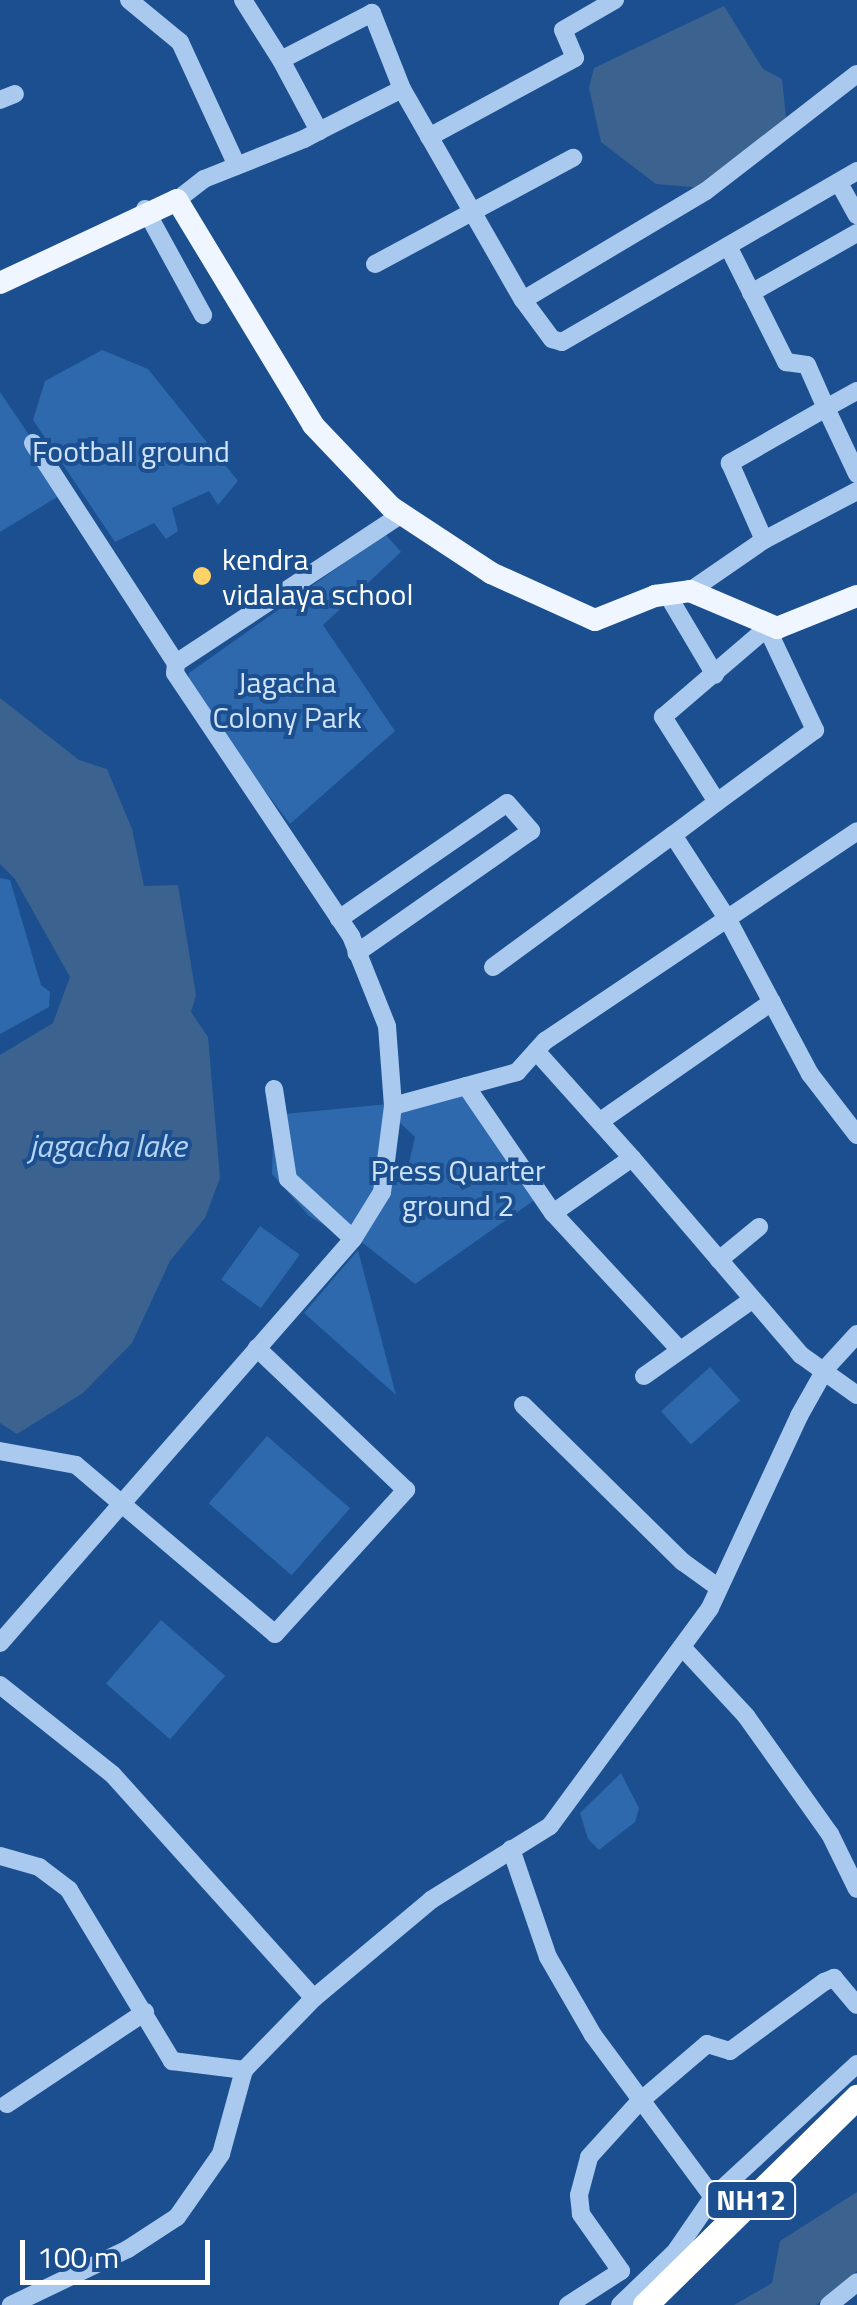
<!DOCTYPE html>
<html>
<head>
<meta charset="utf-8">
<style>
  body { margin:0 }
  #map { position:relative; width:857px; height:2305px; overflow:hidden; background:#1b4f8f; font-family:"Titillium Web",sans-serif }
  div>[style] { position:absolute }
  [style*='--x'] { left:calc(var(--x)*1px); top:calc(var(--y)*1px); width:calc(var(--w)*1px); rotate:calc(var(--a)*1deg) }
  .green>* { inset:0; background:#2e69ad; transform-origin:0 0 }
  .water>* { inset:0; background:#3c6290 }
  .minor>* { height:18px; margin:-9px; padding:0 9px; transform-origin:9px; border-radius:9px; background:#a9c9ee }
  .major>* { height:22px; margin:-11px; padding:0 11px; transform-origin:11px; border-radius:11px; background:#f0f6ff }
  .highway>* { height:25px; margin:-12.5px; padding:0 12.5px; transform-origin:12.5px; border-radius:12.5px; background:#fff }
  .dots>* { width:28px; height:28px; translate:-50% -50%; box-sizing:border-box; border:5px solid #1b4f8f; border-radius:50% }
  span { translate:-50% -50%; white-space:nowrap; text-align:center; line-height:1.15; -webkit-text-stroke:8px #1b4f8f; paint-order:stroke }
  .shield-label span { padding:2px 8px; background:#1b4f8f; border:2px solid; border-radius:8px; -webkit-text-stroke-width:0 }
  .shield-label { font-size:28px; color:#fff; font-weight:700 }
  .park-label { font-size:30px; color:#cfe3fa }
  .poi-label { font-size:30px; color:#fff }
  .left { translate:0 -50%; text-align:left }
  .water-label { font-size:32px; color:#b5d3f5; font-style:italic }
  .scale { position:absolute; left:20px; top:2240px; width:190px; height:45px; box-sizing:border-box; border:5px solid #fff; border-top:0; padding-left:12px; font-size:30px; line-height:35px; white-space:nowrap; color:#fff; -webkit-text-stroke:8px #1b4f8f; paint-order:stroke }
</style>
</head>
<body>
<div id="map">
  <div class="green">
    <div style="clip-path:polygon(102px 350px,148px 369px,238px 481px,218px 505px,209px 491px,172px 508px,178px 531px,166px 539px,154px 523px,115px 542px,33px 420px,45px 381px)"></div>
    <div style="clip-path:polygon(0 392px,67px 491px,0 532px)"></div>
    <div style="clip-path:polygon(385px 534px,401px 552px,323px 625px,395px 731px,290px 824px,187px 687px,189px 673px)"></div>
    <div style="clip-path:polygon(0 878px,10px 880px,41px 985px,50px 992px,49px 1007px,0 1034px)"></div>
    <div style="clip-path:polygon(464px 1093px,536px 1199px,415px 1284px,359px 1240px,391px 1184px,405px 1180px,415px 1137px,399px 1122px,399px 1110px)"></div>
    <div style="clip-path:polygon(388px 1104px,376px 1193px,347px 1239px,309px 1216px,272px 1174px,274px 1115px)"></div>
    <div style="left:260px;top:1226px;width:49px;height:66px;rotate:36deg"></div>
    <div style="clip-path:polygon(358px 1250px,396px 1395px,304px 1313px)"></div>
    <div style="left:710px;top:1367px;width:45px;height:66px;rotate:48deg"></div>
    <div style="left:267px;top:1436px;width:110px;height:89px;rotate:41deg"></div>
    <div style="left:161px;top:1620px;width:85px;height:84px;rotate:41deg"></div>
    <div style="clip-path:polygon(621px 1773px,639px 1808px,635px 1822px,599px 1850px,588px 1839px,580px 1813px)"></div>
  </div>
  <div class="water">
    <div style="clip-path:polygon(724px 6px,763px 69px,782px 79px,786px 118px,703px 188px,656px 184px,601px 142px,589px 88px,594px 68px)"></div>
    <div style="clip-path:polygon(0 698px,79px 760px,107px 769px,132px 829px,144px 886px,178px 885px,196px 995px,191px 1012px,208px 1037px,220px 1178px,205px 1218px,170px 1261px,132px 1343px,83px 1393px,17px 1434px,0 1423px,0 1055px,53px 1023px,70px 977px,15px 879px,0 864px)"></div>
    <div style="clip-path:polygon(857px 2192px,857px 2271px,816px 2305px,734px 2305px,772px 2283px,780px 2241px)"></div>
  </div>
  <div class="minor">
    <div style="--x:129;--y:0;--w:66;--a:39.5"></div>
    <div style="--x:180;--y:42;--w:136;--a:65.3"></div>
    <div style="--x:243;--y:0;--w:71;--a:57.7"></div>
    <div style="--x:402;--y:89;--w:243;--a:60.2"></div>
    <div style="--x:523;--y:300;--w:49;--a:53.4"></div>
    <div style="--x:552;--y:339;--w:10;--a:17"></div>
    <div style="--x:562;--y:342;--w:341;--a:-30.1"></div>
    <div style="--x:0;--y:100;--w:16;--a:-22"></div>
    <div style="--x:429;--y:137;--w:166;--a:-28.4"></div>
    <div style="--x:575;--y:58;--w:30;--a:-113"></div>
    <div style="--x:563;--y:30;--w:60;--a:-30"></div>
    <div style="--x:839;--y:183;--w:37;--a:61"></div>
    <div style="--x:177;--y:200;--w:34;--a:-38"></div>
    <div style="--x:204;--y:179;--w:108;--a:-21.8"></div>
    <div style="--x:304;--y:139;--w:17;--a:-28"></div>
    <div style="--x:319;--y:131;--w:93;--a:-26.8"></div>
    <div style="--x:402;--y:89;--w:82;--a:-111.5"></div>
    <div style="--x:372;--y:13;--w:102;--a:152.7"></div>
    <div style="--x:281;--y:60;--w:81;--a:61.8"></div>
    <div style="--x:145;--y:209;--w:121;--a:61.3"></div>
    <div style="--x:728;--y:246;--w:130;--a:63.4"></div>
    <div style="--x:786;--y:362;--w:21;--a:8"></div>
    <div style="--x:807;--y:365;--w:47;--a:66.2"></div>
    <div style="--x:826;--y:408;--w:35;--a:-29"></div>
    <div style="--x:375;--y:264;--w:225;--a:-28.2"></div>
    <div style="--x:751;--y:293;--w:122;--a:-29.5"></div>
    <div style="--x:523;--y:300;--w:213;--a:-30.8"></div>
    <div style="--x:706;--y:191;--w:191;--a:-37.8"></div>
    <div style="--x:33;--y:443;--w:262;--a:57"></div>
    <div style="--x:857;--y:474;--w:73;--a:-115.2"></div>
    <div style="--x:826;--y:408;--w:111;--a:150.2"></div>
    <div style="--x:730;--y:463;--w:84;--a:66.2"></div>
    <div style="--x:764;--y:540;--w:105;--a:-27.8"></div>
    <div style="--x:690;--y:591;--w:90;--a:-34.6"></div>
    <div style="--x:667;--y:594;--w:94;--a:59.3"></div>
    <div style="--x:717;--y:802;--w:101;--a:-122.4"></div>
    <div style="--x:663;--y:717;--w:137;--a:-40.6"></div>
    <div style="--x:767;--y:628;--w:113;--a:64.8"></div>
    <div style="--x:815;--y:730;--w:122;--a:143.7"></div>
    <div style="--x:717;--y:802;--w:55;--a:143.1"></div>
    <div style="--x:673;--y:835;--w:99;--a:57"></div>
    <div style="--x:727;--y:918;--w:177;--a:62"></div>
    <div style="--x:810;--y:1074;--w:77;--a:52.4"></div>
    <div style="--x:339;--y:919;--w:204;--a:-34.6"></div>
    <div style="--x:507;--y:803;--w:37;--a:49"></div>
    <div style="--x:531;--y:831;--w:213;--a:145"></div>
    <div style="--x:493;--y:967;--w:223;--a:-36.3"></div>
    <div style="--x:536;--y:1051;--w:144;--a:48.1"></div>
    <div style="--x:466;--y:1086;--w:154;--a:55.6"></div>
    <div style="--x:553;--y:1213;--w:96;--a:-34.8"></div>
    <div style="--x:632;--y:1158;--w:260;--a:49.4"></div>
    <div style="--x:801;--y:1355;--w:69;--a:35.5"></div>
    <div style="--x:274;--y:1089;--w:91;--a:81.2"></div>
    <div style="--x:288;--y:1179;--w:88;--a:42.7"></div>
    <div style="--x:393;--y:1106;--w:129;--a:-15.3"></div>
    <div style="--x:517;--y:1072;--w:42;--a:-47.9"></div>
    <div style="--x:545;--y:1041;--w:376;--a:-33.9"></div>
    <div style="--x:602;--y:1120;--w:207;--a:-34.8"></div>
    <div style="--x:553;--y:1213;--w:185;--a:47.2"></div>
    <div style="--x:719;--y:1260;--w:52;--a:-39.5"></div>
    <div style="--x:644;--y:1376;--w:133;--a:-35.2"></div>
    <div style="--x:523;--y:1405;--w:224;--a:44.5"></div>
    <div style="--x:683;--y:1562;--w:44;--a:35.8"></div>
    <div style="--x:0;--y:1451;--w:77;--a:10.4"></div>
    <div style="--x:76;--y:1465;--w:261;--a:40.3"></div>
    <div style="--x:275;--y:1634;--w:195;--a:-47.7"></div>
    <div style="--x:406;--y:1490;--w:206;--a:-136.4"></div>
    <div style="--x:0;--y:1643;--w:536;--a:-48.85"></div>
    <div style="--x:353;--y:1239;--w:55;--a:-58.3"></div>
    <div style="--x:382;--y:1192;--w:87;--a:-82.7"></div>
    <div style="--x:393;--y:1106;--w:80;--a:-94.3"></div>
    <div style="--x:387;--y:1026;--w:97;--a:-111.8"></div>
    <div style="--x:351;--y:936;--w:316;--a:-123.8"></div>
    <div style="--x:175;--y:673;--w:10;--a:-84"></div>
    <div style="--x:176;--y:663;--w:271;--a:-33.4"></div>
    <div style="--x:683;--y:1648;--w:93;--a:47.2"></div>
    <div style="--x:746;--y:1716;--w:145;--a:54.6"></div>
    <div style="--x:830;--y:1834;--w:61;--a:63.9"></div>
    <div style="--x:0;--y:1685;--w:144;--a:38.5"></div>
    <div style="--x:113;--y:1775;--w:300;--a:48"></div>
    <div style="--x:314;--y:1998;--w:100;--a:134.2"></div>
    <div style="--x:244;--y:2070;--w:87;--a:105.3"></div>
    <div style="--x:221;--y:2154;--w:77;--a:124.9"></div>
    <div style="--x:177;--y:2217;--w:59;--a:146.9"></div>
    <div style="--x:128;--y:2249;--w:130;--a:154.4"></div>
    <div style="--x:511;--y:1849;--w:114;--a:71.1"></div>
    <div style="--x:548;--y:1957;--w:90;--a:60"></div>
    <div style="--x:593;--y:2035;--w:202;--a:53.5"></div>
    <div style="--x:0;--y:1856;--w:41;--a:15.8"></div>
    <div style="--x:39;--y:1867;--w:38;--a:37"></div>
    <div style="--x:69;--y:1890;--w:200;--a:58.9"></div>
    <div style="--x:172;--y:2061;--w:73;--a:7.1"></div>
    <div style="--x:314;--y:1998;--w:153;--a:-39.9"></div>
    <div style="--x:431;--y:1900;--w:140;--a:-31.9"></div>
    <div style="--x:550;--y:1826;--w:270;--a:-53.7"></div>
    <div style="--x:710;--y:1608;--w:212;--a:-65.1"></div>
    <div style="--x:799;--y:1416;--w:55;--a:-60.6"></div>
    <div style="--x:826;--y:1368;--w:46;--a:-47.6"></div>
    <div style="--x:7;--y:2104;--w:166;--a:-33.7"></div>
    <div style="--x:568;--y:2305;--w:63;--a:-32.7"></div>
    <div style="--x:621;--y:2271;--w:70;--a:-125.1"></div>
    <div style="--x:581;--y:2214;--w:19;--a:-96"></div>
    <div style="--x:579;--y:2195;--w:39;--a:-75"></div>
    <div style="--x:589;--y:2157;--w:73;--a:-47.8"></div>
    <div style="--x:638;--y:2103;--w:91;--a:-40.5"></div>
    <div style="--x:707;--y:2044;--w:24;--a:17"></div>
    <div style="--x:730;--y:2051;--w:117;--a:-36.3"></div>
    <div style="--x:824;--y:1982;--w:11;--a:-22"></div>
    <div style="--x:834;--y:1978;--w:35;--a:50"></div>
    <div style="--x:620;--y:2305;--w:76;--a:-43.9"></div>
    <div style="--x:675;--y:2252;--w:67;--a:-55.4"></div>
    <div style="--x:713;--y:2197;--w:196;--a:-42.7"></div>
    <div style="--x:829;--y:2305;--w:36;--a:-39"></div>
  </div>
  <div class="major">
    <div style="--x:0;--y:283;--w:195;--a:-25.1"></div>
    <div style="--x:177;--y:200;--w:263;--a:58.8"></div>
    <div style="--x:313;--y:425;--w:113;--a:46.4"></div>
    <div style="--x:391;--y:507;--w:120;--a:33.4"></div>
    <div style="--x:491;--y:573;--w:114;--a:24.3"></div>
    <div style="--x:595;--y:620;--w:65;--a:-21.8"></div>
    <div style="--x:655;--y:596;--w:35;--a:-8"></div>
    <div style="--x:690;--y:591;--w:95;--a:23"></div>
    <div style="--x:777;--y:628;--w:86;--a:-21.8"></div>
  </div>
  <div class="highway">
    <div style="--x:645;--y:2305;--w:297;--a:-44.5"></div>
  </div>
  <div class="dots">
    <div style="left:202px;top:576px;background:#ffd166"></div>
  </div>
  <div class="shield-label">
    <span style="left:751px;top:2200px">NH12</span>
  </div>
  <div class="park-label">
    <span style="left:131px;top:451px">Football ground</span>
    <span style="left:287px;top:699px">Jagacha<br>Colony Park</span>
    <span style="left:458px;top:1187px">Press Quarter<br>ground 2</span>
  </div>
  <div class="poi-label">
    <span class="left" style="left:222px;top:576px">kendra<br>vidalaya school</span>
  </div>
  <div class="water-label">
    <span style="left:108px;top:1145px">jagacha lake</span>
  </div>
  <div class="scale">100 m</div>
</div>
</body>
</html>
